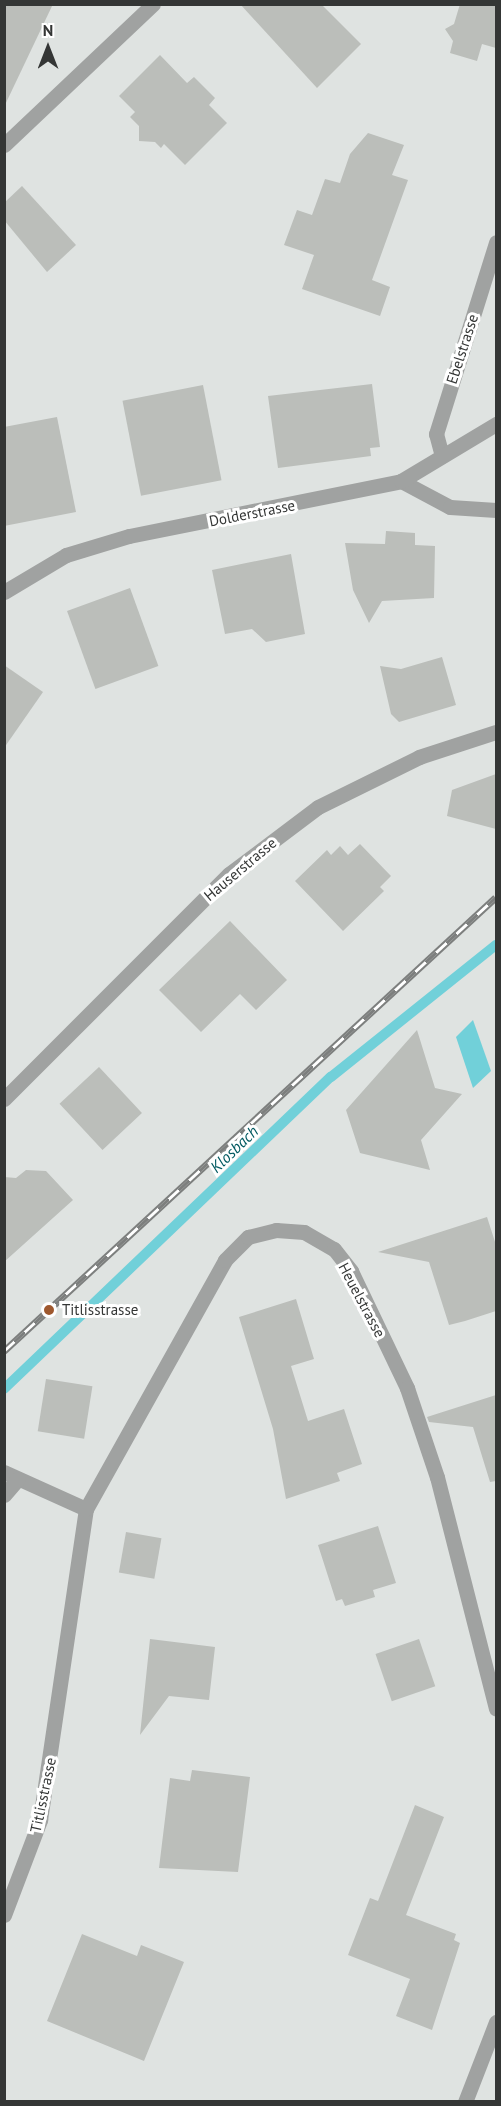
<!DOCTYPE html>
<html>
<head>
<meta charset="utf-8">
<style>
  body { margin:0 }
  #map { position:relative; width:501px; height:2106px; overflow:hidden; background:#dfe3e1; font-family:"PT Sans",sans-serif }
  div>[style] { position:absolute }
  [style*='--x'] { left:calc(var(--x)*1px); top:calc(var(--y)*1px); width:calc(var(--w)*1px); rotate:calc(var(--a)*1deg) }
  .water>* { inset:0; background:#71d0d9 }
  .stream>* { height:10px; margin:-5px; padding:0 5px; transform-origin:5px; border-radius:5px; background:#71d0d9 }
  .building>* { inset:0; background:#bbbeba; transform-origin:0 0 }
  .minor>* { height:15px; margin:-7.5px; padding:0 7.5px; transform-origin:7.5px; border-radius:7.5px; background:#a0a2a1 }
  .rail>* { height:7px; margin-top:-3.5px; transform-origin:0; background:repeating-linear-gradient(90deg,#fff 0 14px,#7d7f7e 0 28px); box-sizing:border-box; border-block:2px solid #7d7f7e }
  .dots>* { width:16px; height:16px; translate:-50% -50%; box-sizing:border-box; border:3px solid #fff; border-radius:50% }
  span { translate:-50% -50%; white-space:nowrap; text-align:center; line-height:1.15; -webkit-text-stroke:6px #fff; paint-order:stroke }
  .street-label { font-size:15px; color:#343635 }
  .poi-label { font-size:15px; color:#343635 }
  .left { translate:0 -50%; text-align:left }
  .water-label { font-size:16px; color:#005960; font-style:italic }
  .frame { position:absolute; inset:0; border:6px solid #343635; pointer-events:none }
  .north { position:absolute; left:18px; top:18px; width:60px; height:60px; -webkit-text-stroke:4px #fff; paint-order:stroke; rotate:0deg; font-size:16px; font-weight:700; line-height:24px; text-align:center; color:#343635 }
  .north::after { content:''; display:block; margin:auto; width:21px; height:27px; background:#343635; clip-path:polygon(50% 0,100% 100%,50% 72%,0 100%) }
</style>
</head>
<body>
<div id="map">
  <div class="water">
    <div style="clip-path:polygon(473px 1020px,491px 1071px,473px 1088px,456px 1037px)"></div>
  </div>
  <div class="stream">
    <div style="--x:4;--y:1389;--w:452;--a:-43.7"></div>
    <div style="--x:331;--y:1077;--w:211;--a:-38.7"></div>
  </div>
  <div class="building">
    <div style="clip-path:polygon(4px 4px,53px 4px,4px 107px)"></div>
    <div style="clip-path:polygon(240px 4px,321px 4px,361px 44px,317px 88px)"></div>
    <div style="clip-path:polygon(460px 4px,496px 4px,496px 48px,482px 44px,477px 61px,450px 53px,453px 41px,445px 29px,454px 24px)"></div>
    <div style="clip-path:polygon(160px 55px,187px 83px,194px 77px,215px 98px,209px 105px,227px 123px,185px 165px,164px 144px,161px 148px,155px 142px,139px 141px,139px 126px,130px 117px,135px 112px,119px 96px)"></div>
    <div style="clip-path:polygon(368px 133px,404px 145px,392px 175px,408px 180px,372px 280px,390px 287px,380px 316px,302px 289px,314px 255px,284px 245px,297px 210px,312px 215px,325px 179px,340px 183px,350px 154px)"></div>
    <div style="clip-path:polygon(22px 186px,76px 245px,47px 272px,4px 220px,4px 203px)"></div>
    <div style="clip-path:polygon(372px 384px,380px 447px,370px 448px,371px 456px,278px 468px,268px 396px)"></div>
    <div style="left:203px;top:385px;width:97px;height:82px;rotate:79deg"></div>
    <div style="clip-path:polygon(57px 417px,76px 512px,4px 526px,4px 427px)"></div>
    <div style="clip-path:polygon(386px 531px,415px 533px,415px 545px,435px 546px,434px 598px,382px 601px,369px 623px,353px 590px,345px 543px,385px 544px)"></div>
    <div style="clip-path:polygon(291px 554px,305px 634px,266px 642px,252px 629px,225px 634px,212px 570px)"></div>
    <div style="left:130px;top:588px;width:83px;height:67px;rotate:70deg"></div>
    <div style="clip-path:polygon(442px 657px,456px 705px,399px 722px,391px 714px,380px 666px,401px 669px)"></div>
    <div style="clip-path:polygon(4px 665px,43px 692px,4px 748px)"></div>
    <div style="clip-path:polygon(496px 774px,496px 829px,447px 816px,452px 790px)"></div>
    <div style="clip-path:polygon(360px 844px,391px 876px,380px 887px,384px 891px,343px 931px,295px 881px,327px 850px,331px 855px,340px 846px,348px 855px)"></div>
    <div style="clip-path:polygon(230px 921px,287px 980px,256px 1010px,240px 994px,201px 1032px,159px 990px)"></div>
    <div style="clip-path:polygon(417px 1030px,435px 1088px,462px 1094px,421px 1140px,430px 1170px,360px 1153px,346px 1110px)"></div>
    <div style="left:99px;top:1067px;width:63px;height:54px;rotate:47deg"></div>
    <div style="clip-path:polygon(26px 1170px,46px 1171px,73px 1200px,4px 1262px,4px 1177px,16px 1178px)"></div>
    <div style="clip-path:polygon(487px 1217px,496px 1245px,496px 1311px,465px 1321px,449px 1325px,429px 1262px,378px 1252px)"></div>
    <div style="clip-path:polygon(296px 1299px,314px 1359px,291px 1366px,308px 1421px,344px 1409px,362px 1464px,337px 1473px,340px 1481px,286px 1499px,273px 1429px,239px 1317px)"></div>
    <div style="left:46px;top:1379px;width:47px;height:53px;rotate:9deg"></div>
    <div style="clip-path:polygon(496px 1395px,496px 1481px,490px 1482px,473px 1427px,429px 1422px,427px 1417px)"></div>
    <div style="clip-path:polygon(378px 1526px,396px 1583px,373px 1590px,375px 1597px,345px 1606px,342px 1599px,336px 1601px,318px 1545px)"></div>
    <div style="left:126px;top:1532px;width:36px;height:41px;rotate:10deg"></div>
    <div style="clip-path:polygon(150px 1639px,215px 1647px,209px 1700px,169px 1696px,140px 1735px)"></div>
    <div style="left:419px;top:1639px;width:50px;height:46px;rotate:71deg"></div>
    <div style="clip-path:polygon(192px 1770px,250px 1777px,238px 1872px,159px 1868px,170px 1778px,190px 1781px)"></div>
    <div style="clip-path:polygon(415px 1805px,444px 1817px,406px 1915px,456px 1934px,454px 1940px,460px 1943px,432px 2030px,396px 2016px,410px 1979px,348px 1955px,370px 1898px,378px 1901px)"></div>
    <div style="clip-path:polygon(82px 1934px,137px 1956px,141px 1945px,184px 1962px,144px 2061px,47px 2021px)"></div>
  </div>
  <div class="minor">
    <div style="--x:4;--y:145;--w:205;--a:-43.4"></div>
    <div style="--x:442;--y:456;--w:23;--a:-105"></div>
    <div style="--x:436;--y:434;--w:201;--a:-72.6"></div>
    <div style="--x:401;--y:481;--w:55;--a:28"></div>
    <div style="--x:450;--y:507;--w:46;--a:3.7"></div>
    <div style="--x:4;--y:592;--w:72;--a:-30.8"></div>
    <div style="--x:66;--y:555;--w:66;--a:-16.8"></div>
    <div style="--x:129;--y:536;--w:278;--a:-11.4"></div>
    <div style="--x:401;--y:481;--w:111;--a:-31"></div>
    <div style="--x:4;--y:1099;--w:318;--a:-45"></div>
    <div style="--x:229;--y:874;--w:111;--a:-37"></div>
    <div style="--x:318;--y:807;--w:113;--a:-26.3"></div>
    <div style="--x:419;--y:757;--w:81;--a:-18"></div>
    <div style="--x:4;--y:1472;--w:90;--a:24.3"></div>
    <div style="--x:4;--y:1495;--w:21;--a:-49"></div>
    <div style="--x:4;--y:1915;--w:102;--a:-69.2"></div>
    <div style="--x:40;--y:1820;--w:314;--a:-81.6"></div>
    <div style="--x:86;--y:1509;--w:285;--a:-60.8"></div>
    <div style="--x:225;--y:1260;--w:33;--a:-45"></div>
    <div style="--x:248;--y:1237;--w:29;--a:-14"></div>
    <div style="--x:276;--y:1230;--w:28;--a:4"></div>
    <div style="--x:304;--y:1232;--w:34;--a:30"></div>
    <div style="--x:334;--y:1249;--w:28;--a:52"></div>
    <div style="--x:351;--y:1271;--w:130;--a:64.4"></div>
    <div style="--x:407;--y:1388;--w:94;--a:71.4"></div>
    <div style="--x:437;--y:1477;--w:239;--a:75.7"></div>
    <div style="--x:465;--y:2102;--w:86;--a:-68.8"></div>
  </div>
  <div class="rail">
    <div style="--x:4;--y:1351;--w:669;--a:-42.7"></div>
  </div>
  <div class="dots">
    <div style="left:49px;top:1310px;background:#9e582e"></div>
  </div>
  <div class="street-label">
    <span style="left:462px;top:349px;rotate:-72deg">Ebelstrasse</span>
    <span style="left:252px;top:513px;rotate:-11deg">Dolderstrasse</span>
    <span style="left:240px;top:869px;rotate:-40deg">Hauserstrasse</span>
    <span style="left:362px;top:1300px;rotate:62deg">Heuelstrasse</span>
    <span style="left:43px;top:1795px;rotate:-78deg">Titlisstrasse</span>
  </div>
  <div class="poi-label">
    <span class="left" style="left:62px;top:1310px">Titlisstrasse</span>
  </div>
  <div class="water-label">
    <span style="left:234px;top:1149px;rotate:-44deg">Klosbach</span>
  </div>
  <div class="frame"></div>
  <div class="north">N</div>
</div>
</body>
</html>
